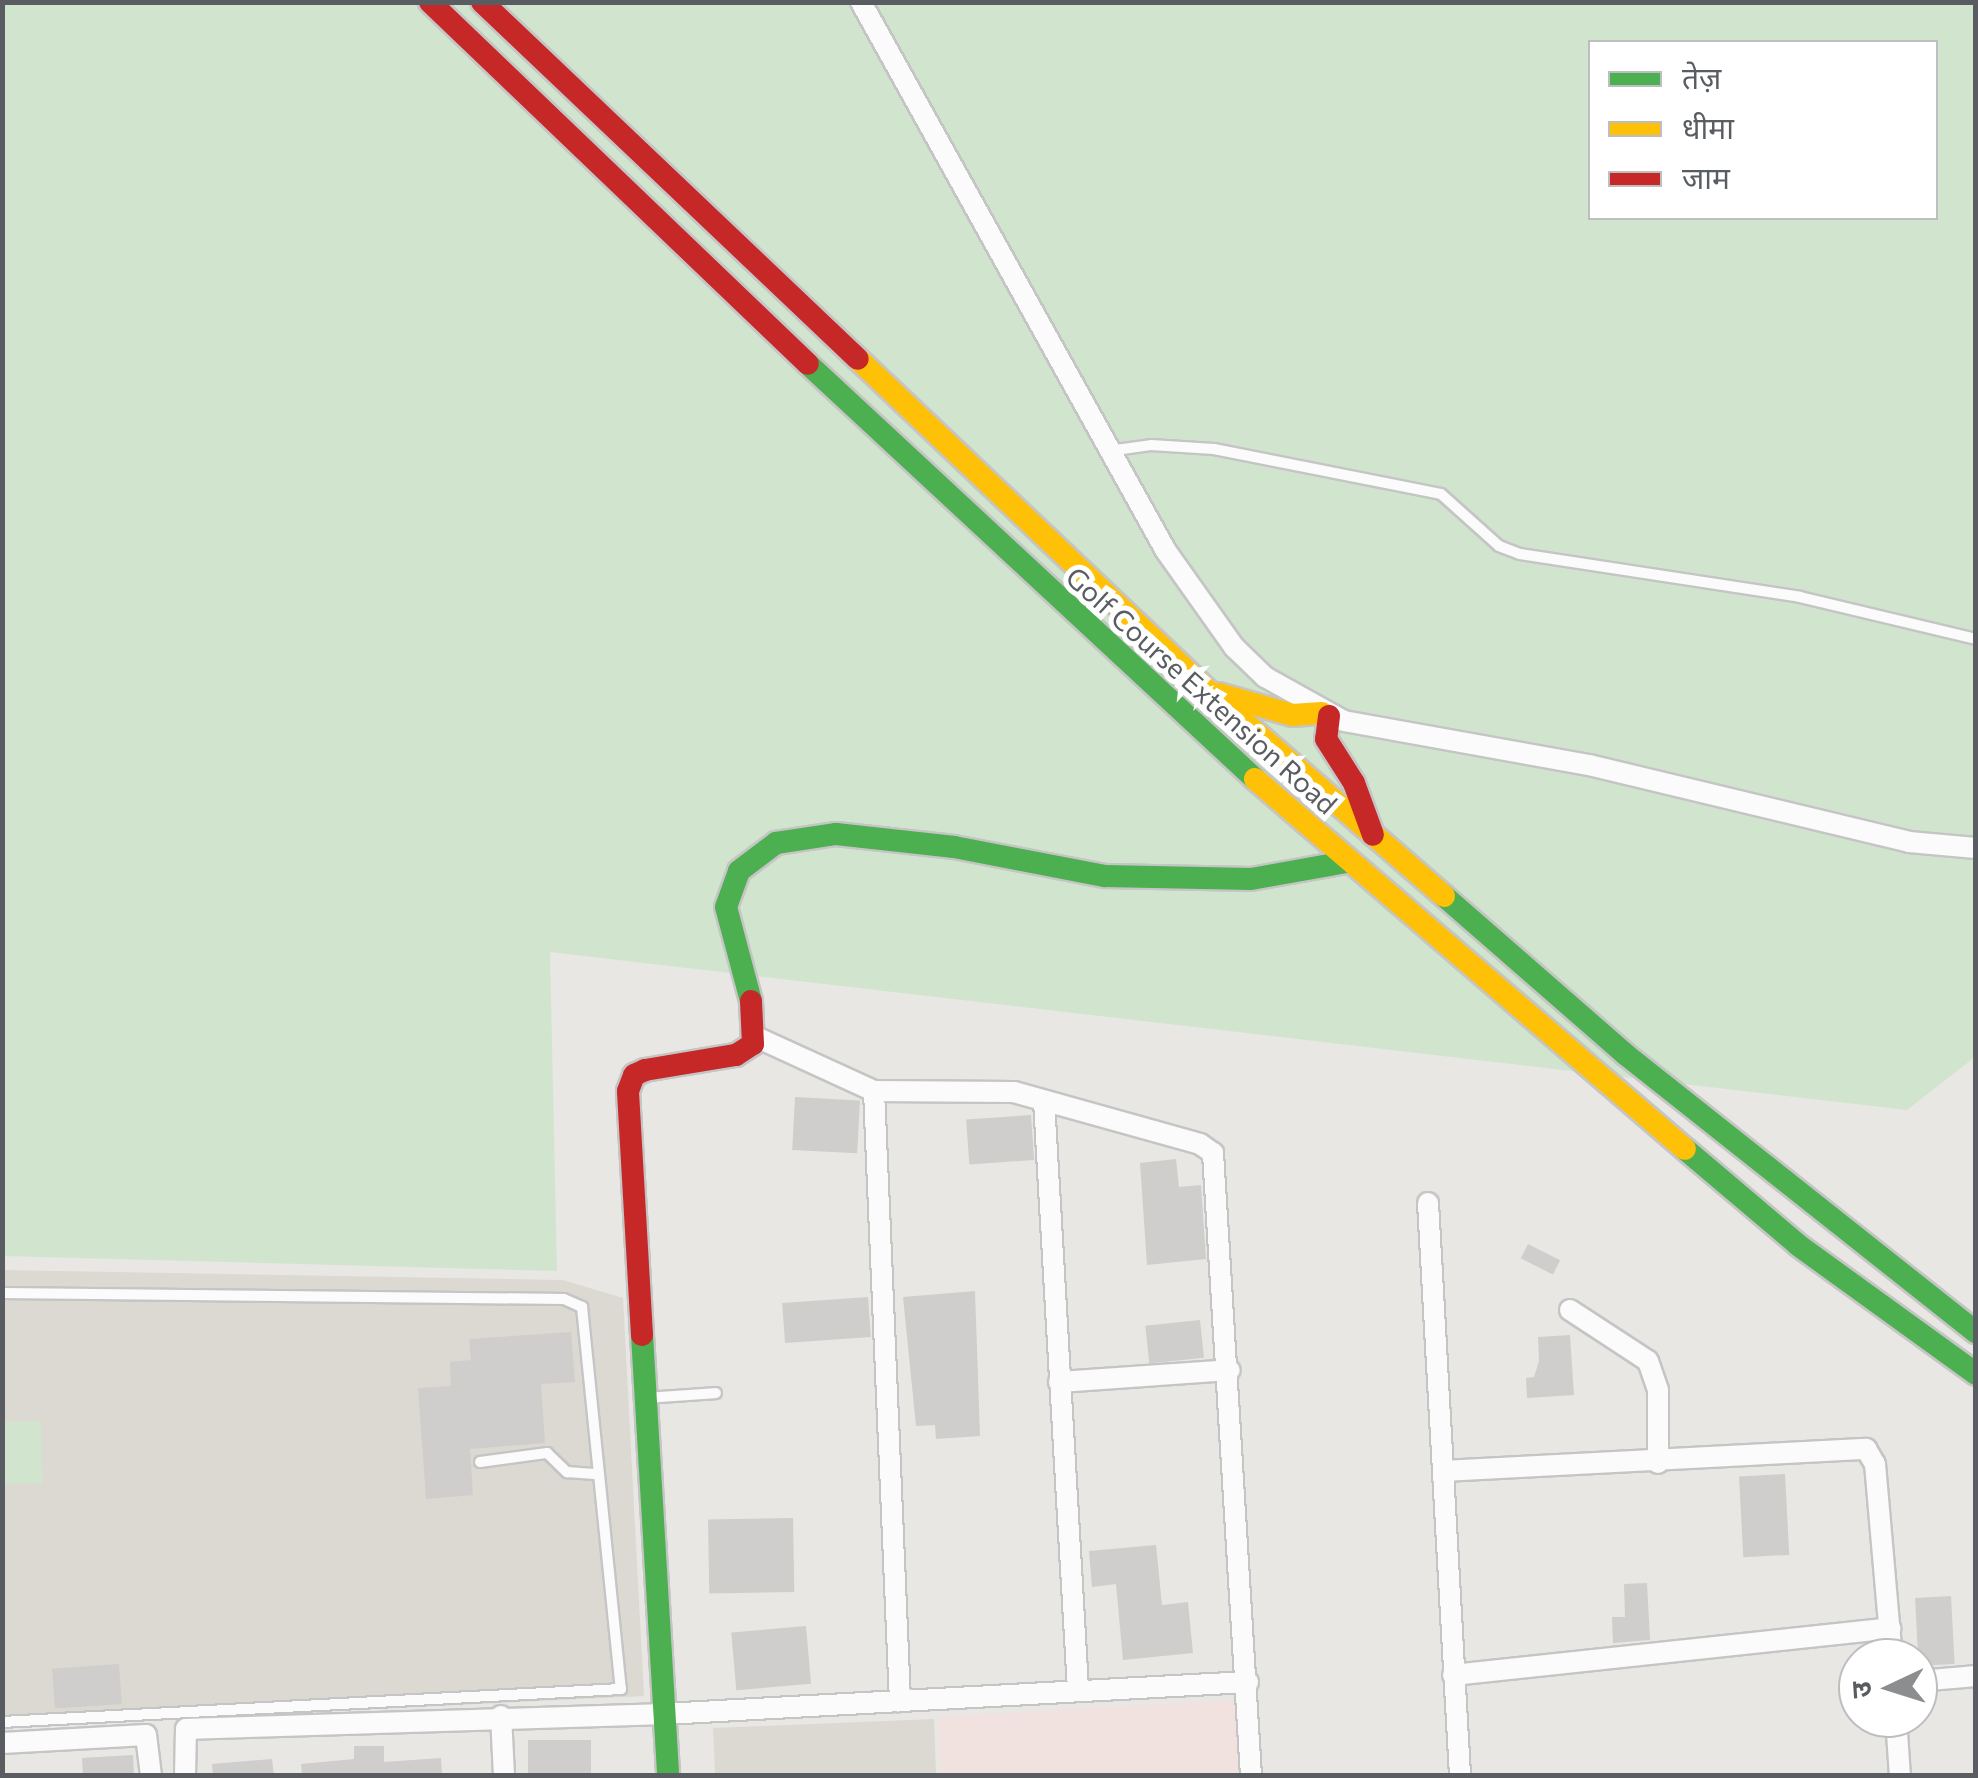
<!DOCTYPE html>
<html>
<head>
<meta charset="utf-8">
<style>
  body { margin:0 }
  #map { position:relative; width:1978px; height:1778px; overflow:hidden; background:#e8e7e3; font-family:Commissioner,"Noto Sans Devanagari",sans-serif }
  div>[style] { position:absolute }
  [style*='--x'] { left:calc(var(--x)*1px); top:calc(var(--y)*1px); width:calc(var(--w)*1px); rotate:calc(var(--a)*1deg) }
  .education>* { inset:0; background:#dcd9d2 }
  .medical>* { inset:0; background:#f1e1df }
  .green>* { inset:0; background:#d1e5ce; transform-origin:0 0 }
  .building>* { inset:0; background:#cfcecc; transform-origin:0 0 }
  .roads { filter:drop-shadow(2px 0 #c5c5c5) drop-shadow(-2px 0 #c5c5c5) drop-shadow(0 2px #c5c5c5) drop-shadow(0 -2px #c5c5c5) }
  .lane>* { height:10px; margin:-5px; padding:0 5px; transform-origin:5px; border-radius:5px; background:#fcfbfb }
  .street>* { height:20px; margin:-10px; padding:0 10px; transform-origin:10px; border-radius:10px; background:#fcfbfb }
  .fast>* { height:22px; margin:-11px; padding:0 11px; transform-origin:11px; border-radius:11px; background:#4caf50 }
  .slow>* { height:22px; margin:-11px; padding:0 11px; transform-origin:11px; border-radius:11px; background:#ffc107 }
  .jam>* { height:22px; margin:-11px; padding:0 11px; transform-origin:11px; border-radius:11px; background:#c62828 }
  span { translate:-50% -50%; white-space:nowrap; text-align:center; line-height:1.15; -webkit-text-stroke:10px #fff; paint-order:stroke }
  .street-label { font-size:28px; color:#595d61 }
  .frame { position:absolute; inset:0; border:5px solid #595d61; pointer-events:none }
  .legend { position:absolute; left:1588px; top:40px; width:350px; height:180px; box-sizing:border-box; background:#fff; border:2px solid #bdbec0; margin:0; padding:12px 18px; list-style:none; font-size:30px; color:#595d61 }
  .legend li { display:flex; align-items:center; gap:20px; height:50px }
  .legend b { width:50px; border:2px solid #bdbec0 }
  .north { position:absolute; left:1838px; top:1638px; width:100px; height:100px; box-sizing:border-box; background:#fff; border:2px solid #bdbec0; border-radius:50%; rotate:266deg; font-size:28px; font-weight:700; line-height:40px; text-align:center; color:#595d61 }
  .north::after { content:''; display:block; margin:auto; width:35px; height:45px; background:#8b8d8e; clip-path:polygon(50% 0,100% 100%,50% 72%,0 100%) }
</style>
</head>
<body>
<div id="map">
  <div class="education">
    <div style="clip-path:polygon(3px 1270px,563px 1280px,623px 1298px,644px 1696px,3px 1727px)"></div>
    <div style="clip-path:polygon(934px 1719px,936px 1775px,715px 1775px,713px 1728px)"></div>
  </div>
  <div class="medical">
    <div style="clip-path:polygon(1239px 1700px,1244px 1775px,941px 1775px,938px 1717px)"></div>
  </div>
  <div class="green">
    <div style="clip-path:polygon(evenodd,3px 3px,1975px 3px,1975px 1057px,1907px 1110px,550px 952px,557px 1271px,3px 1256px,3px 3px,1590px 42px,1936px 42px,1936px 218px,1590px 218px,1590px 42px)"></div>
    <div style="left:41px;top:1421px;width:62px;height:38px;rotate:89deg"></div>
  </div>
  <div class="building">
    <div style="left:795px;top:1097px;width:65px;height:53px;rotate:3deg"></div>
    <div style="left:1031px;top:1115px;width:45px;height:65px;rotate:86deg"></div>
    <div style="clip-path:polygon(1176px 1159px,1179px 1187px,1201px 1185px,1206px 1259px,1147px 1265px,1140px 1163px)"></div>
    <div style="left:1528px;top:1244px;width:36px;height:16px;rotate:27deg"></div>
    <div style="clip-path:polygon(975px 1291px,980px 1436px,936px 1439px,935px 1425px,916px 1426px,903px 1297px)"></div>
    <div style="left:868px;top:1297px;width:40px;height:86px;rotate:86deg"></div>
    <div style="left:1200px;top:1320px;width:38px;height:55px;rotate:84deg"></div>
    <div style="clip-path:polygon(571px 1332px,575px 1382px,541px 1384px,545px 1443px,470px 1449px,473px 1495px,426px 1499px,418px 1388px,451px 1386px,450px 1362px,471px 1360px,469px 1339px)"></div>
    <div style="clip-path:polygon(1570px 1335px,1574px 1395px,1527px 1398px,1526px 1378px,1534px 1377px,1539px 1361px,1538px 1337px)"></div>
    <div style="left:1785px;top:1474px;width:81px;height:46px;rotate:87deg"></div>
    <div style="left:793px;top:1518px;width:74px;height:85px;rotate:89deg"></div>
    <div style="clip-path:polygon(1156px 1545px,1162px 1605px,1188px 1602px,1193px 1653px,1123px 1660px,1116px 1584px,1092px 1587px,1089px 1551px)"></div>
    <div style="clip-path:polygon(1647px 1583px,1650px 1640px,1613px 1643px,1612px 1617px,1625px 1617px,1624px 1584px)"></div>
    <div style="left:1951px;top:1596px;width:68px;height:36px;rotate:87deg"></div>
    <div style="left:806px;top:1626px;width:58px;height:75px;rotate:85deg"></div>
    <div style="left:119px;top:1664px;width:40px;height:67px;rotate:86deg"></div>
    <div style="left:591px;top:1740px;width:36px;height:63px;rotate:90deg"></div>
    <div style="clip-path:polygon(354px 1746px,384px 1746px,384px 1762px,441px 1758px,442px 1776px,302px 1776px,301px 1764px,354px 1759px)"></div>
    <div style="clip-path:polygon(133px 1755px,134px 1776px,83px 1776px,82px 1758px)"></div>
    <div style="clip-path:polygon(272px 1759px,274px 1776px,213px 1776px,212px 1764px)"></div>
  </div>
  <div class="roads">
    <div class="lane">
      <div style="--x:1108;--y:451;--w:43;--a:-7.9"></div>
      <div style="--x:1151;--y:445;--w:63;--a:3.6"></div>
      <div style="--x:1214;--y:449;--w:231;--a:11.2"></div>
      <div style="--x:1441;--y:494;--w:78;--a:41.9"></div>
      <div style="--x:1499;--y:546;--w:22;--a:21"></div>
      <div style="--x:1520;--y:554;--w:283;--a:8.7"></div>
      <div style="--x:1800;--y:597;--w:181;--a:13.4"></div>
      <div style="--x:2;--y:1293;--w:562;--a:0.61"></div>
      <div style="--x:564;--y:1299;--w:20;--a:24"></div>
      <div style="--x:582;--y:1307;--w:384;--a:84.2"></div>
      <div style="--x:621;--y:1689;--w:620;--a:176.95"></div>
      <div style="--x:647;--y:1398;--w:69;--a:-4.1"></div>
      <div style="--x:480;--y:1462;--w:68;--a:-7.7"></div>
      <div style="--x:547;--y:1453;--w:28;--a:44"></div>
      <div style="--x:567;--y:1472;--w:31;--a:4"></div>
    </div>
    <div class="street">
      <div style="--x:861;--y:2;--w:628;--a:60.95"></div>
      <div style="--x:1166;--y:551;--w:118;--a:54.7"></div>
      <div style="--x:1234;--y:647;--w:43;--a:44.1"></div>
      <div style="--x:1265;--y:677;--w:90;--a:29.1"></div>
      <div style="--x:1344;--y:721;--w:249;--a:10.2"></div>
      <div style="--x:1589;--y:765;--w:329;--a:13.5"></div>
      <div style="--x:1909;--y:842;--w:67;--a:5.1"></div>
      <div style="--x:756;--y:1037;--w:130;--a:24.6"></div>
      <div style="--x:874;--y:1091;--w:140;--a:0.4"></div>
      <div style="--x:1014;--y:1092;--w:193;--a:15.6"></div>
      <div style="--x:1200;--y:1144;--w:16;--a:35"></div>
      <div style="--x:1213;--y:1153;--w:624;--a:86.51"></div>
      <div style="--x:874;--y:1091;--w:611;--a:87.56"></div>
      <div style="--x:1044;--y:1101;--w:588;--a:86.69"></div>
      <div style="--x:1428;--y:1203;--w:574;--a:86.8"></div>
      <div style="--x:1570;--y:1310;--w:93;--a:33.2"></div>
      <div style="--x:1648;--y:1361;--w:31;--a:71"></div>
      <div style="--x:1658;--y:1390;--w:73;--a:90"></div>
      <div style="--x:1059;--y:1382;--w:171;--a:-4"></div>
      <div style="--x:1443;--y:1471;--w:424;--a:-3"></div>
      <div style="--x:1866;--y:1449;--w:17;--a:59"></div>
      <div style="--x:1875;--y:1464;--w:195;--a:85"></div>
      <div style="--x:1453;--y:1675;--w:440;--a:-6.1"></div>
      <div style="--x:1918;--y:1681;--w:58;--a:-4.9"></div>
      <div style="--x:501;--y:1716;--w:60;--a:87.1"></div>
      <div style="--x:1896;--y:1718;--w:58;--a:86.1"></div>
      <div style="--x:2;--y:1743;--w:144;--a:-3.2"></div>
      <div style="--x:146;--y:1735;--w:41;--a:83"></div>
      <div style="--x:185;--y:1776;--w:47;--a:-88.8"></div>
      <div style="--x:186;--y:1729;--w:478;--a:-1.8"></div>
      <div style="--x:664;--y:1714;--w:585;--a:-3.14"></div>
    </div>
    <div class="fast">
      <div style="--x:808;--y:364;--w:610;--a:42.87"></div>
      <div style="--x:1444;--y:896;--w:240;--a:41.1"></div>
      <div style="--x:1625;--y:1054;--w:448;--a:38.4"></div>
      <div style="--x:751;--y:1001;--w:97;--a:-104.9"></div>
      <div style="--x:726;--y:907;--w:38;--a:-70"></div>
      <div style="--x:739;--y:871;--w:46;--a:-37.1"></div>
      <div style="--x:776;--y:843;--w:61;--a:-8.5"></div>
      <div style="--x:836;--y:834;--w:119;--a:6.3"></div>
      <div style="--x:954;--y:847;--w:154;--a:10.9"></div>
      <div style="--x:1105;--y:876;--w:146;--a:1.2"></div>
      <div style="--x:1251;--y:879;--w:97;--a:-10.1"></div>
      <div style="--x:1685;--y:1149;--w:148;--a:40.3"></div>
      <div style="--x:1798;--y:1245;--w:220;--a:35.9"></div>
      <div style="--x:642;--y:1335;--w:442;--a:86.6"></div>
    </div>
    <div class="slow">
      <div style="--x:858;--y:359;--w:481;--a:43.5"></div>
      <div style="--x:1207;--y:690;--w:314;--a:41"></div>
      <div style="--x:1219;--y:694;--w:76;--a:16"></div>
      <div style="--x:1292;--y:715;--w:30;--a:-4"></div>
      <div style="--x:1255;--y:779;--w:567;--a:40.71"></div>
    </div>
    <div class="jam">
      <div style="--x:430;--y:2;--w:523;--a:43.76"></div>
      <div style="--x:482;--y:2;--w:518;--a:43.52"></div>
      <div style="--x:1329;--y:716;--w:23;--a:97"></div>
      <div style="--x:1326;--y:739;--w:52;--a:57.5"></div>
      <div style="--x:1354;--y:783;--w:55;--a:69.9"></div>
      <div style="--x:642;--y:1335;--w:244;--a:-93.3"></div>
      <div style="--x:628;--y:1091;--w:17;--a:-69"></div>
      <div style="--x:634;--y:1075;--w:12;--a:-24"></div>
      <div style="--x:645;--y:1070;--w:92;--a:-9.4"></div>
      <div style="--x:736;--y:1055;--w:20;--a:-33"></div>
      <div style="--x:753;--y:1044;--w:43;--a:-92.7"></div>
    </div>
  </div>
  <div class="street-label">
    <span style="left:1202px;top:690px;rotate:42deg">Golf Course Extension Road</span>
  </div>
  <div class="frame"></div>
  <ul class="legend">
  <li><b style="height:12px;background:#4caf50"></b>तेज़</li>
  <li><b style="height:12px;background:#ffc107"></b>धीमा</li>
  <li><b style="height:12px;background:#c62828"></b>जाम</li>
  </ul>
  <div class="north">उ</div>
</div>
</body>
</html>
